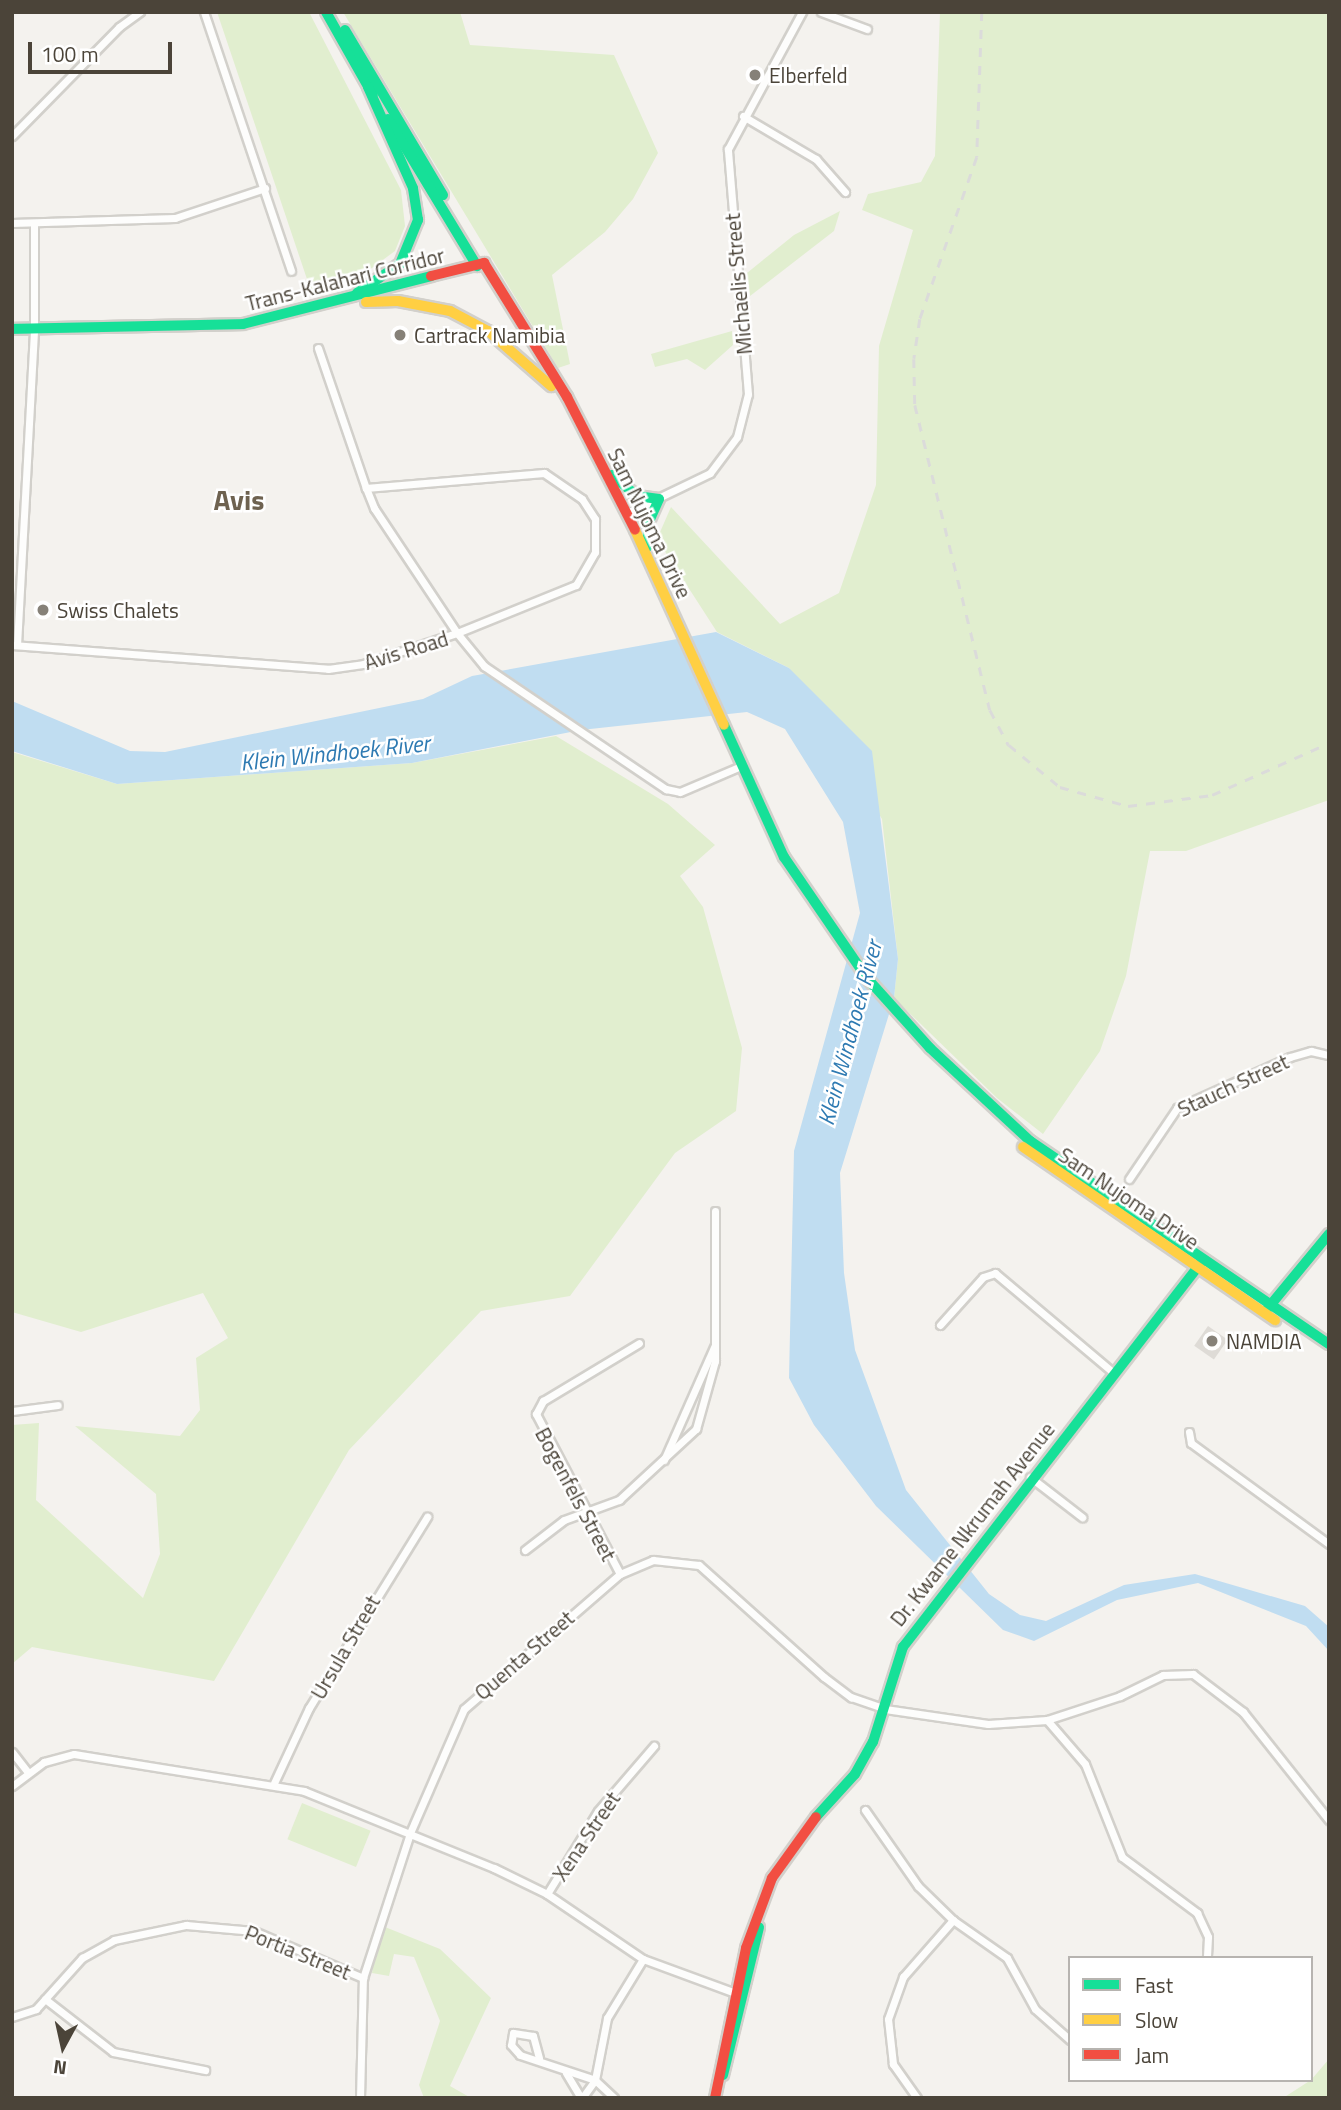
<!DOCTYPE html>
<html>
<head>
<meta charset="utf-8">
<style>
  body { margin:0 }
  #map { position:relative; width:1341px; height:2110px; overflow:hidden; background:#f4f2ee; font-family:"Titillium Web",sans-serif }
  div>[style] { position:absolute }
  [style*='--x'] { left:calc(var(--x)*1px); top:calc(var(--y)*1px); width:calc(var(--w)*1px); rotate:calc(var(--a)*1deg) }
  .green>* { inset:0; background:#e1eecf; transform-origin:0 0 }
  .water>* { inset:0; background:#c0ddf1 }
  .building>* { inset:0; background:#dedbd6; transform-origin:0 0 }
  .roads { filter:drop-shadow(2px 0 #d2d0cb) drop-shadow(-2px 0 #d2d0cb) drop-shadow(0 2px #d2d0cb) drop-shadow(0 -2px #d2d0cb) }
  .street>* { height:7px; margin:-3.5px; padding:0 3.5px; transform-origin:3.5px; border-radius:3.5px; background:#fdfdfc }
  .fast>* { height:10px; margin:-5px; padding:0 5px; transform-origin:5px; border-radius:5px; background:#16e098 }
  .slow>* { height:10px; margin:-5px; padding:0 5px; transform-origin:5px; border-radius:5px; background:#ffcf43 }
  .jam>* { height:10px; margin:-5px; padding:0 5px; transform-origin:5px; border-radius:5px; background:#f24e42 }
  .rail>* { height:2.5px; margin-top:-1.25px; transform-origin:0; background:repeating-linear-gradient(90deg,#dbdbda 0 9px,transparent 0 18px) }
  .dots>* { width:19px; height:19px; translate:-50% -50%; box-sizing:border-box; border:4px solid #fff; border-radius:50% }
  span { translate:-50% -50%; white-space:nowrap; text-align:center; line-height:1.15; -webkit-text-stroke:5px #fff; paint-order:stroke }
  .poi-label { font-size:21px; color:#4b4439 }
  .left { translate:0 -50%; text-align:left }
  .street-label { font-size:21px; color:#4b4439 }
  .water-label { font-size:23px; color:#2e7ab2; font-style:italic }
  .district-label { font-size:28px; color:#6e6250; font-weight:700 }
  .frame { position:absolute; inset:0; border:14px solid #4b4439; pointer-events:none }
  .legend { position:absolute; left:1068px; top:1956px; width:245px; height:126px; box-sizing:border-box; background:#fff; border:2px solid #b7b4b0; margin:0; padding:9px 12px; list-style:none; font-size:21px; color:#4b4439 }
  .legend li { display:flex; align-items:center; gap:14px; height:35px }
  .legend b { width:35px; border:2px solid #b7b4b0 }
  .north { position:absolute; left:28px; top:2012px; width:70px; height:70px; -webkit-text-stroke:5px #fff; paint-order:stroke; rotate:188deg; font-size:19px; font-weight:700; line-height:28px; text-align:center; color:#4b4439 }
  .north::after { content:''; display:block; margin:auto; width:24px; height:32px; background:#4b4439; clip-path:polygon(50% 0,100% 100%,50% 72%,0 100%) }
  .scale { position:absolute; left:28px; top:42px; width:144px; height:32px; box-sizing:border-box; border:4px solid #4b4439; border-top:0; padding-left:9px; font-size:21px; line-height:24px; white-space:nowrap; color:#4b4439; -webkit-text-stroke:5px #fff; paint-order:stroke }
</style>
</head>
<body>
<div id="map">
  <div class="green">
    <div style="clip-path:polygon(217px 12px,309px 12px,401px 190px,405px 226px,395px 251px,361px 276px,311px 291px)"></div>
    <div style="clip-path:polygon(343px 12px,460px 12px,470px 45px,614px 55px,658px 153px,633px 199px,605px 232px,552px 275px,570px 364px,558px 368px)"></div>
    <div style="clip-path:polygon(940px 12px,1329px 12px,1329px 800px,1186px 851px,1150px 851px,1126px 976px,1100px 1051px,1043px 1134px,997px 1098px,894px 998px,898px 959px,882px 819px,789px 668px,717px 632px,657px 539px,671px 507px,780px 624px,839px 593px,876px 485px,879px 346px,913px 230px,862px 210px,868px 194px,921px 182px,935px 156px)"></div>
    <div style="clip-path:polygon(840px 211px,834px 231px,750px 296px,747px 273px,794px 235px)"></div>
    <div style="clip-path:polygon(732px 331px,733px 345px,705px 370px,687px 359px,655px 367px,651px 354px)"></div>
    <div style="clip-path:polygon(556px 736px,668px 804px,715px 845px,680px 876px,703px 907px,742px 1048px,736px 1111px,675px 1153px,570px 1296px,481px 1311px,349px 1450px,214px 1681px,32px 1647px,12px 1664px,12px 1425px,39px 1423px,36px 1500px,143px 1598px,160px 1554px,156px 1494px,75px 1426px,180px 1436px,200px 1410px,196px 1358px,228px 1338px,203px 1293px,81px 1332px,12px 1312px,12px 752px,117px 784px,412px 763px)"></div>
    <div style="left:302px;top:1803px;width:74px;height:39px;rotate:22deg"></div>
    <div style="clip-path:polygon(380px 1925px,440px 1949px,491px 1998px,450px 2086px,471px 2098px,424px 2098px,419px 2085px,440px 2021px,414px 1957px,394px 1954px,389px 1976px,372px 1973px)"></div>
    <div style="clip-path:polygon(1329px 2059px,1329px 2098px,1283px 2098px,1311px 2080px)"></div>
  </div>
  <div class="water">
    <div style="clip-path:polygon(716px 632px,789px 668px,872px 751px,898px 959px,894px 998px,840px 1173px,844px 1273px,855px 1350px,906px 1490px,989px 1594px,1020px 1615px,1046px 1621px,1124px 1585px,1195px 1574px,1305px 1606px,1329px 1627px,1329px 1651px,1306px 1626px,1198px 1583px,1117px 1600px,1034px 1641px,1003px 1630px,876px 1506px,814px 1425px,789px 1378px,794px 1151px,860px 913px,843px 822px,785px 729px,747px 712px,581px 730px,412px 763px,117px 784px,12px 751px,12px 701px,130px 751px,165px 752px,423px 699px,472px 676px)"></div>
  </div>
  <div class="building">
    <div style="left:1208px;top:1326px;width:24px;height:24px;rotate:35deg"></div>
  </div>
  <div class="roads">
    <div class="street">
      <div style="--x:204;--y:12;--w:273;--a:71.4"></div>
      <div style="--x:821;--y:12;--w:49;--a:20.3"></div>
      <div style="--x:743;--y:116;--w:85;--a:30.5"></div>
      <div style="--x:816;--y:159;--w:44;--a:48.7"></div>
      <div style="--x:12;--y:136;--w:153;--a:-45.5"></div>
      <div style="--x:119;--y:27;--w:26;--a:-36"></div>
      <div style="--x:12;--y:223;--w:163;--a:-1.8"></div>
      <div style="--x:175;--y:218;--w:95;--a:-18.4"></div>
      <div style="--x:318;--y:348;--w:148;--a:71.1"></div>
      <div style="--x:366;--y:488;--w:22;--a:68"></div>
      <div style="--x:374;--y:508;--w:150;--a:56.4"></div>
      <div style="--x:457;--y:633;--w:128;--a:-22"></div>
      <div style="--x:576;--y:585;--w:38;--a:-60"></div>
      <div style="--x:595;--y:552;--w:33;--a:-90"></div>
      <div style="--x:595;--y:519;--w:24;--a:-123"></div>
      <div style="--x:582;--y:499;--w:46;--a:-145.6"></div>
      <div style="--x:544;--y:473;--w:179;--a:175.2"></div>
      <div style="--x:627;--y:513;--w:92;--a:-25.7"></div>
      <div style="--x:710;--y:473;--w:45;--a:-53.1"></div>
      <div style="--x:737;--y:437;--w:44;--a:-75.7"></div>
      <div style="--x:748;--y:394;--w:246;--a:-94.7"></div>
      <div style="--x:728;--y:149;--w:156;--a:-61.6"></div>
      <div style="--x:12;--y:645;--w:317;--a:4.3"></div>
      <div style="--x:328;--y:669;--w:35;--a:-8"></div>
      <div style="--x:363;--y:664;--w:99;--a:-18.3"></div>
      <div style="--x:457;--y:633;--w:43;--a:50.7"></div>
      <div style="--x:484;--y:666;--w:220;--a:34.1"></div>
      <div style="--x:666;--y:789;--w:14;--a:12"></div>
      <div style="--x:680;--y:792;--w:66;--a:-23.1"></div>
      <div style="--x:17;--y:645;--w:316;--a:-86.9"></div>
      <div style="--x:34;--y:329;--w:106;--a:-90"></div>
      <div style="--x:1129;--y:1179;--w:86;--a:-55.9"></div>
      <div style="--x:1177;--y:1108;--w:124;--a:-24.3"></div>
      <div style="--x:1290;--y:1057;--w:22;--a:-16"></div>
      <div style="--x:1311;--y:1051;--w:18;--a:13"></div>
      <div style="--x:940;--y:1325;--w:64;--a:-48.1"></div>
      <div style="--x:983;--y:1277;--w:13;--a:-18"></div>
      <div style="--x:995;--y:1273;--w:157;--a:40.1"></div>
      <div style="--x:12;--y:1411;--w:46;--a:-7.4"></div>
      <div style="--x:1189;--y:1432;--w:11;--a:80"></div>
      <div style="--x:1191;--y:1443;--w:171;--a:36.2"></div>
      <div style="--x:664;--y:1460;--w:124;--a:-66.1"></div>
      <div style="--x:1030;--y:1477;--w:66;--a:37.6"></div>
      <div style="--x:525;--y:1550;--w:49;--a:-37.6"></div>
      <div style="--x:564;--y:1520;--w:59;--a:-20"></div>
      <div style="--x:619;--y:1500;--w:105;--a:-42.7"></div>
      <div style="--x:696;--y:1429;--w:71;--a:-74.4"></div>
      <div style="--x:715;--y:1361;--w:150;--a:-90"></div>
      <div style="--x:620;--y:1574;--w:181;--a:-117.7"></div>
      <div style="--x:536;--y:1414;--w:15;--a:-62"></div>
      <div style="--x:543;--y:1401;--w:112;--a:-31.1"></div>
      <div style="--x:1047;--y:1720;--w:58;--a:49.2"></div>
      <div style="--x:1085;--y:1764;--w:100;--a:68.3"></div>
      <div style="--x:1122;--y:1857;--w:94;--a:36.7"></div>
      <div style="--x:1197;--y:1913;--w:26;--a:65"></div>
      <div style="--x:1208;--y:1937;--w:21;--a:93"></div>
      <div style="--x:12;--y:1752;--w:24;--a:52"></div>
      <div style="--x:274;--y:1783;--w:83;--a:-65"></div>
      <div style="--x:309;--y:1708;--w:225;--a:-58.3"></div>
      <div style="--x:12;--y:1786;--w:40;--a:-37"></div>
      <div style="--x:44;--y:1762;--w:31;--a:-15"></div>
      <div style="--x:74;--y:1754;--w:233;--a:9.1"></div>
      <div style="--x:304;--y:1791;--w:205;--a:22.1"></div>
      <div style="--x:494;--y:1868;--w:59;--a:26.1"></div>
      <div style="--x:547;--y:1894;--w:116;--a:34.1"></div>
      <div style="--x:643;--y:1959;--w:101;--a:20.2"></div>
      <div style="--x:865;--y:1810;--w:93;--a:55.1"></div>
      <div style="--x:918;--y:1886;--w:49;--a:44.2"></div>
      <div style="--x:953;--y:1920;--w:66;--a:35.1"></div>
      <div style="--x:1007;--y:1958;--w:58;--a:61.2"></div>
      <div style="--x:1035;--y:2009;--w:47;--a:41.5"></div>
      <div style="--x:547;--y:1894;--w:97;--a:-58.4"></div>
      <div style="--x:598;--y:1811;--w:86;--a:-49.3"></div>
      <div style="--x:45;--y:1999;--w:86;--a:37.9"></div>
      <div style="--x:113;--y:2052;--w:94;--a:11.1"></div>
      <div style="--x:12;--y:2017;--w:25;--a:-18"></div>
      <div style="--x:36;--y:2009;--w:69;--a:-48"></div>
      <div style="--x:82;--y:1958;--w:37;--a:-29"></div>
      <div style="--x:114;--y:1940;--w:74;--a:-11.8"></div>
      <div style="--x:186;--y:1925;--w:68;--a:5"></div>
      <div style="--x:254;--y:1931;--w:119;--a:23.3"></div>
      <div style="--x:539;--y:2058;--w:23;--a:-105"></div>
      <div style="--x:533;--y:2036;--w:20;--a:-171"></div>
      <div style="--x:513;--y:2033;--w:12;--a:99"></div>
      <div style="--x:511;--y:2045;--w:13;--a:48"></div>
      <div style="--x:520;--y:2055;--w:79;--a:18.4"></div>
      <div style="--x:595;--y:2080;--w:26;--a:43"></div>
      <div style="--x:566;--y:2073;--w:29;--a:59"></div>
      <div style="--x:360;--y:2098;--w:120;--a:-88.6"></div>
      <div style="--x:363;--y:1978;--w:152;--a:-72"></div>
      <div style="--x:410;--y:1833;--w:135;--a:-66.5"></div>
      <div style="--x:464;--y:1709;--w:206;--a:-40.9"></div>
      <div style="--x:620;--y:1574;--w:36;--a:-23"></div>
      <div style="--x:653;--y:1560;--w:46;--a:6.2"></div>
      <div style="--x:699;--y:1565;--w:168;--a:41.9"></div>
      <div style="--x:824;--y:1677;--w:34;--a:37"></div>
      <div style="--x:851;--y:1697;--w:36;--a:19"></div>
      <div style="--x:885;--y:1709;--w:104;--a:8.3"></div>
      <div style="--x:988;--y:1724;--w:59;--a:-3.9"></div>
      <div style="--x:1047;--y:1720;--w:77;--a:-18.2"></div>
      <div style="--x:1120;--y:1696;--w:48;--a:-26"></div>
      <div style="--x:1163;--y:1675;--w:30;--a:-2"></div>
      <div style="--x:1193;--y:1674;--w:63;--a:37.2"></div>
      <div style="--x:1243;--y:1712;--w:138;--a:51.5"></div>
      <div style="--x:582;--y:2098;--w:22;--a:-54"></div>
      <div style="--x:595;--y:2080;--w:63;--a:-79"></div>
      <div style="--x:607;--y:2018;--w:69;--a:-58.6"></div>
      <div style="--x:917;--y:2098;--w:42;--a:-125.2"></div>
      <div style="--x:893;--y:2064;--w:45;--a:-96.3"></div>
      <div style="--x:888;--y:2019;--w:45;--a:-70.3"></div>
      <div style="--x:903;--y:1977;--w:76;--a:-48.7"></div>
    </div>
    <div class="fast">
      <div style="--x:326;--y:12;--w:95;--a:60.5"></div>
      <div style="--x:345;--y:30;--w:192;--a:59.3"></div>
      <div style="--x:388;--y:119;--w:172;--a:58.8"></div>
      <div style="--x:357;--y:293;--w:52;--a:-34"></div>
      <div style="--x:400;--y:264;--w:48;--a:-67.8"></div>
      <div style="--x:418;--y:220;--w:32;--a:-99"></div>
      <div style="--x:413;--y:188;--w:111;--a:-114"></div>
      <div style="--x:12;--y:329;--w:231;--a:-1.2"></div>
      <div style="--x:243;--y:324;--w:194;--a:-14.3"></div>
      <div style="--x:612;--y:475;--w:33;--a:40"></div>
      <div style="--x:637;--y:496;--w:22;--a:8"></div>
      <div style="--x:659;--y:499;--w:24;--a:114"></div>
      <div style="--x:649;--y:521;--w:26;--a:94"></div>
      <div style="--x:724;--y:725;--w:145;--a:65.6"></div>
      <div style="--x:784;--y:857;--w:147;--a:55.6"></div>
      <div style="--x:867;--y:978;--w:94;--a:48"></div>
      <div style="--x:930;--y:1048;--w:137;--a:42.9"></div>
      <div style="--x:1030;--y:1141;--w:361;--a:34.2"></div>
      <div style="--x:1268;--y:1308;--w:96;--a:-50.5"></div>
      <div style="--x:816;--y:1817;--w:58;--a:-47.8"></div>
      <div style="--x:855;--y:1774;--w:37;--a:-61"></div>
      <div style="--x:873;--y:1742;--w:100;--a:-72.5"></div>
      <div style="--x:903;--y:1647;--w:487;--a:-52.2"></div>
      <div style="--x:723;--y:2075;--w:152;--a:-76.3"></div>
    </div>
    <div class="slow">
      <div style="--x:366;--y:302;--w:32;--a:-2"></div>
      <div style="--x:398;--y:301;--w:53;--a:10.9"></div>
      <div style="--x:450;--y:311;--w:43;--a:27.8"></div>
      <div style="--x:488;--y:331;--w:84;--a:41.1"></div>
      <div style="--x:635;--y:530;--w:214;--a:65.5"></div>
      <div style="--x:1023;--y:1147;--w:306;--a:34.5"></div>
    </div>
    <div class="jam">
      <div style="--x:431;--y:276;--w:55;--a:-13.8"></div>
      <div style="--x:484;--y:263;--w:158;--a:58.2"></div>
      <div style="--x:567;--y:397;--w:149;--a:62.9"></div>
      <div style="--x:715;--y:2098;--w:153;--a:-78.3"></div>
      <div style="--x:746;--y:1948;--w:75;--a:-69.6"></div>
      <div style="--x:772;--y:1878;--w:75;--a:-54.2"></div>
    </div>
  </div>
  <div class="rail">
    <div style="--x:982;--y:12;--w:145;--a:92"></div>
    <div style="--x:977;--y:157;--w:172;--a:109.4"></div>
    <div style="--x:920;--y:319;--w:40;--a:98.5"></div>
    <div style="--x:914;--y:359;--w:46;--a:88.8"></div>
    <div style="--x:915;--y:405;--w:314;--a:76.2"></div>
    <div style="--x:990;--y:710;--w:40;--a:62"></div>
    <div style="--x:1009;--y:745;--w:66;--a:39.5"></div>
    <div style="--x:1060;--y:787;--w:71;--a:15.6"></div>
    <div style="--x:1128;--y:806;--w:85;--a:-7.5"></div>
    <div style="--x:1212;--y:795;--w:128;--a:-24"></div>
  </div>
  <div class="dots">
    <div style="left:755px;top:75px;background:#868178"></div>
    <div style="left:400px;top:335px;background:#868178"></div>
    <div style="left:43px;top:610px;background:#868178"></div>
    <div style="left:1212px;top:1341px;background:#868178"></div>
  </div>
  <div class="poi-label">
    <span class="left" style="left:769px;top:75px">Elberfeld</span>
    <span class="left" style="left:414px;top:335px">Cartrack Namibia</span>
    <span class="left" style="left:57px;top:610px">Swiss Chalets</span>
    <span class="left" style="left:1226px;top:1341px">NAMDIA</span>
  </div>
  <div class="street-label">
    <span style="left:345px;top:279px;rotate:-14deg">Trans-Kalahari Corridor</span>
    <span style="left:738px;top:284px;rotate:-95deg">Michaelis Street</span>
    <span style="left:650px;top:523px;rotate:64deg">Sam Nujoma Drive</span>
    <span style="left:406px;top:650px;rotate:-17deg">Avis Road</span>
    <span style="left:1233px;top:1085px;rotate:-25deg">Stauch Street</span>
    <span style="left:1129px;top:1198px;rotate:34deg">Sam Nujoma Drive</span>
    <span style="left:576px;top:1494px;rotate:62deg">Bogenfels Street</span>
    <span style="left:972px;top:1524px;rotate:-52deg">Dr. Kwame Nkrumah Avenue</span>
    <span style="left:345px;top:1647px;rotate:-60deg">Ursula Street</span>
    <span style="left:524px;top:1655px;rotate:-41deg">Quenta Street</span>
    <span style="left:586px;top:1836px;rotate:-56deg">Xena Street</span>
    <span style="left:298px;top:1952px;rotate:22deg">Portia Street</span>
  </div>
  <div class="water-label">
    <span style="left:335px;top:753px;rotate:-6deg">Klein Windhoek River</span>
    <span style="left:850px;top:1033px;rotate:-75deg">Klein Windhoek River</span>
  </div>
  <div class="district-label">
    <span style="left:239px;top:500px">Avis</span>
  </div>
  <div class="frame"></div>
  <ul class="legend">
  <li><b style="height:9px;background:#16e098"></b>Fast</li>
  <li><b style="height:9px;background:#ffcf43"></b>Slow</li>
  <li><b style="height:9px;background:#f24e42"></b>Jam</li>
  </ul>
  <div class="north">N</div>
  <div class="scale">100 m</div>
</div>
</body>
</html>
